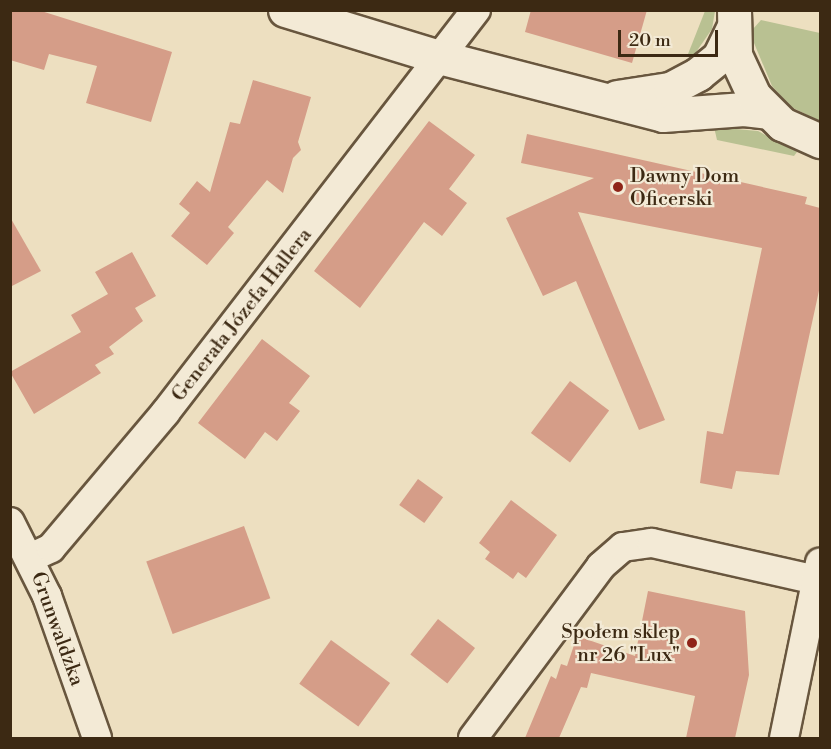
<!DOCTYPE html>
<html>
<head>
<meta charset="utf-8">
<style>
  body { margin:0 }
  #map { position:relative; width:831px; height:749px; overflow:hidden; background:#eddfc0; font-family:"Libre Bodoni",serif }
  div>[style] { position:absolute }
  [style*='--x'] { left:calc(var(--x)*1px); top:calc(var(--y)*1px); width:calc(var(--w)*1px); rotate:calc(var(--a)*1deg) }
  .green>* { inset:0; background:#b9c192 }
  .building>* { inset:0; background:#d59d88; transform-origin:0 0 }
  .roads { filter:drop-shadow(2px 0 #68563e) drop-shadow(-2px 0 #68563e) drop-shadow(0 2px #68563e) drop-shadow(0 -2px #68563e) }
  .street>* { height:28px; margin:-14px; padding:0 14px; transform-origin:14px; border-radius:14px; background:#f3ead6 }
  .secondary>* { height:33px; margin:-16.5px; padding:0 16.5px; transform-origin:16.5px; border-radius:16.5px; background:#f3ead6 }
  .dots>* { width:16px; height:16px; translate:-50% -50%; box-sizing:border-box; border:3px solid #f3ead6; border-radius:50% }
  span { translate:-50% -50%; white-space:nowrap; text-align:center; line-height:1.15; -webkit-text-stroke:4.5px #f3ead6; paint-order:stroke }
  .poi-label { font-size:20px; color:#3c2913 }
  .left { translate:0 -50%; text-align:left }
  .right { translate:-100% -50%; text-align:right }
  .street-label { font-size:20px; color:#3c2913 }
  .frame { position:absolute; inset:0; border:12px solid #3c2913; pointer-events:none }
  .scale { position:absolute; left:618px; top:30px; width:100px; height:27px; box-sizing:border-box; border:3px solid #3c2913; border-top:0; padding-left:8px; font-size:18px; line-height:21px; white-space:nowrap; color:#3c2913; -webkit-text-stroke:4px #f3ead6; paint-order:stroke }
</style>
</head>
<body>
<div id="map">
  <div class="green">
    <div style="clip-path:polygon(705px 11px,715px 11px,712px 29px,692px 58px,688px 54px)"></div>
    <div style="clip-path:polygon(761px 20px,820px 33px,820px 121px,791px 107px,772px 86px,754px 43px,753px 29px)"></div>
    <div style="clip-path:polygon(714px 127px,758px 131px,797px 152px,794px 156px,717px 140px)"></div>
  </div>
  <div class="building">
    <div style="clip-path:polygon(10px 10px,38px 10px,172px 52px,151px 122px,86px 103px,97px 66px,49px 54px,44px 70px,10px 60px)"></div>
    <div style="clip-path:polygon(531px 10px,647px 10px,632px 63px,525px 32px)"></div>
    <div style="clip-path:polygon(253px 80px,311px 97px,298px 142px,301px 150px,293px 158px,283px 193px,267px 180px,228px 227px,234px 233px,207px 265px,171px 236px,190px 213px,179px 204px,197px 181px,210px 192px,230px 122px,240px 124px)"></div>
    <div style="clip-path:polygon(429px 121px,475px 155px,449px 189px,467px 203px,442px 236px,424px 222px,360px 308px,314px 271px)"></div>
    <div style="clip-path:polygon(527px 134px,807px 197px,805px 204px,820px 208px,820px 286px,779px 475px,736px 471px,732px 489px,700px 483px,707px 431px,723px 434px,762px 248px,578px 212px,665px 420px,639px 430px,576px 281px,543px 296px,506px 218px,594px 178px,521px 163px)"></div>
    <div style="clip-path:polygon(10px 217px,41px 271px,10px 287px)"></div>
    <div style="clip-path:polygon(132px 252px,156px 296px,135px 308px,143px 321px,109px 347px,114px 354px,95px 365px,101px 373px,34px 414px,10px 372px,81px 332px,71px 315px,108px 294px,95px 272px)"></div>
    <div style="clip-path:polygon(262px 339px,310px 376px,289px 403px,300px 411px,277px 441px,265px 432px,245px 459px,198px 423px)"></div>
    <div style="left:570px;top:381px;width:49px;height:65px;rotate:37deg"></div>
    <div style="left:418px;top:479px;width:31px;height:32px;rotate:36deg"></div>
    <div style="clip-path:polygon(511px 500px,557px 535px,526px 578px,518px 572px,513px 579px,485px 559px,490px 552px,479px 543px)"></div>
    <div style="left:244px;top:526px;width:77px;height:104px;rotate:70deg"></div>
    <div style="clip-path:polygon(648px 591px,745px 611px,749px 675px,735px 738px,686px 738px,695px 696px,591px 673px,587px 688px,581px 687px,559px 738px,525px 738px,551px 676px,556px 679px,561px 664px,567px 666px,577px 636px,635px 656px)"></div>
    <div style="left:438px;top:619px;width:47px;height:45px;rotate:38deg"></div>
    <div style="left:331px;top:640px;width:73px;height:54px;rotate:36deg"></div>
  </div>
  <div class="roads">
    <div class="street">
      <div style="--x:10;--y:522;--w:83;--a:63.4"></div>
      <div style="--x:47;--y:596;--w:151;--a:70.6"></div>
      <div style="--x:30;--y:558;--w:23;--a:-25"></div>
      <div style="--x:51;--y:548;--w:177;--a:-49.8"></div>
      <div style="--x:165;--y:413;--w:509;--a:-52.34"></div>
      <div style="--x:473;--y:738;--w:214;--a:-53.3"></div>
      <div style="--x:601;--y:566;--w:29;--a:-41"></div>
      <div style="--x:623;--y:547;--w:29;--a:-8"></div>
      <div style="--x:652;--y:543;--w:168;--a:12.7"></div>
      <div style="--x:784;--y:738;--w:179;--a:-78.4"></div>
    </div>
    <div class="secondary">
      <div style="--x:285;--y:10;--w:161;--a:17"></div>
      <div style="--x:439;--y:57;--w:231;--a:14.5"></div>
      <div style="--x:663;--y:115;--w:81;--a:-4.2"></div>
      <div style="--x:744;--y:109;--w:24;--a:7"></div>
      <div style="--x:734;--y:10;--w:45;--a:88.7"></div>
      <div style="--x:735;--y:55;--w:45;--a:65.1"></div>
      <div style="--x:754;--y:96;--w:40;--a:45"></div>
      <div style="--x:782;--y:124;--w:42;--a:24.1"></div>
      <div style="--x:617;--y:97;--w:54;--a:-8.6"></div>
      <div style="--x:670;--y:89;--w:32;--a:-28"></div>
      <div style="--x:698;--y:74;--w:27;--a:-39"></div>
      <div style="--x:719;--y:57;--w:30;--a:-64"></div>
    </div>
  </div>
  <div class="dots">
    <div style="left:618px;top:187px;background:#8f2418"></div>
    <div style="left:692px;top:643px;background:#8f2418"></div>
  </div>
  <div class="poi-label">
    <span class="left" style="left:630px;top:188px">Dawny Dom<br>Oficerski</span>
    <span class="right" style="left:680px;top:644px">Społem sklep<br>nr 26 "Lux"</span>
  </div>
  <div class="street-label">
    <span style="left:242px;top:315px;rotate:-52deg">Generała Józefa Hallera</span>
    <span style="left:57px;top:629px;rotate:70deg">Grunwaldzka</span>
  </div>
  <div class="frame"></div>
  <div class="scale">20 m</div>
</div>
</body>
</html>
